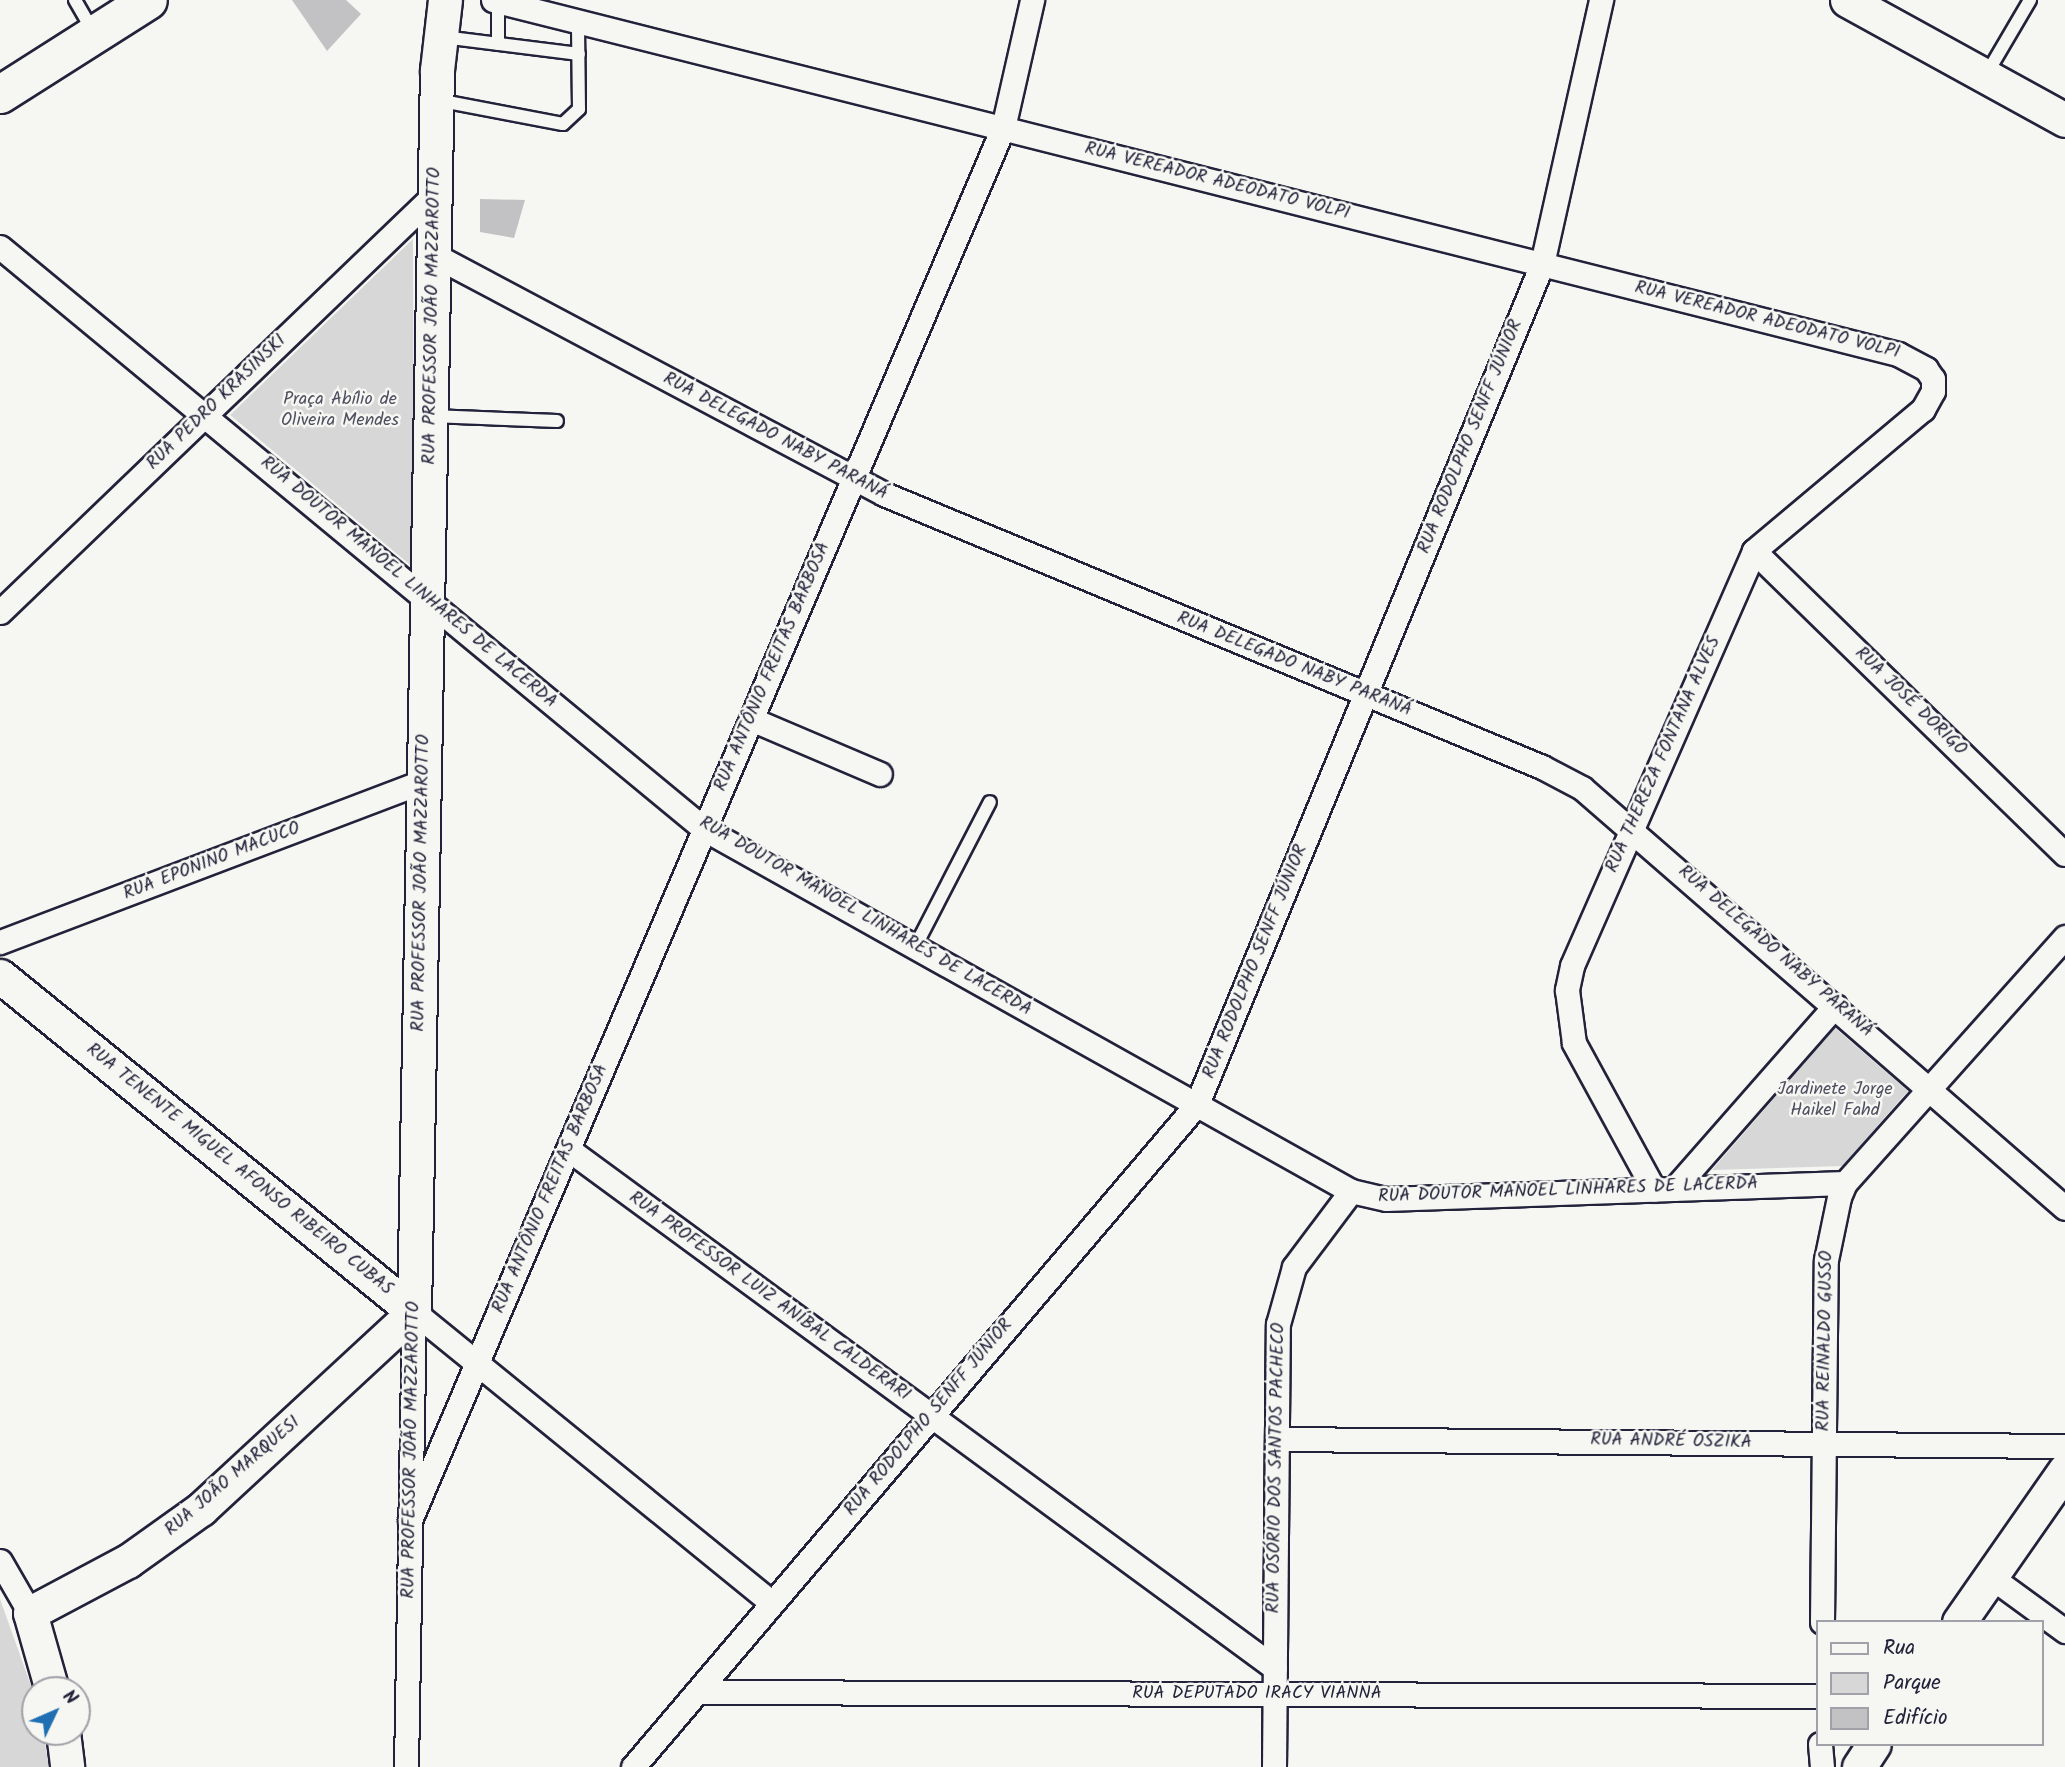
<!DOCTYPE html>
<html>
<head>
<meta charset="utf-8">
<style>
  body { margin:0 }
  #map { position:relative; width:2065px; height:1767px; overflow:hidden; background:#f6f6f2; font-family:Kalam,sans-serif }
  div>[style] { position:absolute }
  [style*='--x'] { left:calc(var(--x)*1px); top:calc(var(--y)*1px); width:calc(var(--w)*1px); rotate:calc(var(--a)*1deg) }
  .green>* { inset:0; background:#d7d7d7 }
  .building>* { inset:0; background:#c2c2c4 }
  .roads { filter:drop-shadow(2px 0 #22223b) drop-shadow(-2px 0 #22223b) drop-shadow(0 2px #22223b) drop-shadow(0 -2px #22223b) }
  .lane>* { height:12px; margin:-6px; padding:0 6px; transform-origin:6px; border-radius:6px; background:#f6f6f2 }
  .street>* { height:23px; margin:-11.5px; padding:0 11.5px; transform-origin:11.5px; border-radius:11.5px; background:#f6f6f2 }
  .secondary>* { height:33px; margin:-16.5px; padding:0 16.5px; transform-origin:16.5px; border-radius:16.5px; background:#f6f6f2 }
  .primary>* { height:37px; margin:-18.5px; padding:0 18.5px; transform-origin:18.5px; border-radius:18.5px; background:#f6f6f2 }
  span { translate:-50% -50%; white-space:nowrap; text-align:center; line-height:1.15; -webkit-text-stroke:5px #f6f6f2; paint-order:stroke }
  .street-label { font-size:18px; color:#22223b }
  .park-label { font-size:18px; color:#4f4f62 }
  .legend { position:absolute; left:1816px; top:1620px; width:228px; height:126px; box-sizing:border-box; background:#f6f6f2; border:2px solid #a1a1a9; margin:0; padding:9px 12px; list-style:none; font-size:21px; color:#22223b }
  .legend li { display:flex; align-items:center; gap:14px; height:35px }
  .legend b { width:35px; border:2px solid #a1a1a9 }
  .north { position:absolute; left:21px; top:1676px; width:70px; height:70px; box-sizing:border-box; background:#f6f6f2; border:2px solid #a1a1a9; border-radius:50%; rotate:46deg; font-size:19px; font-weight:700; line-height:28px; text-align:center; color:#22223b }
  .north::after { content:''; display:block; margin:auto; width:24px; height:32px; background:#1f6fb2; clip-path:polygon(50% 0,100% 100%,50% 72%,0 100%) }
</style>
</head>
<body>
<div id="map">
  <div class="green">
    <div style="clip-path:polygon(413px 239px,414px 568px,230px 415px)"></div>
    <div style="clip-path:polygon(1835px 1028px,1908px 1091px,1842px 1166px,1712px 1170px)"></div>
    <div style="clip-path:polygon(0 1599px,35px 1697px,35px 1732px,43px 1732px,49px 1767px,0 1767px)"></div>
  </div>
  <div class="building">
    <div style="clip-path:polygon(292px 0,346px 0,361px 14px,327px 51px)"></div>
    <div style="clip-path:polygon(480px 199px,525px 200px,514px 238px,480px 232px)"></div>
  </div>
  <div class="roads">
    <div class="lane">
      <div style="--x:75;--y:0;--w:34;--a:60"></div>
      <div style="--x:498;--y:1;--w:43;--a:90"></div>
      <div style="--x:443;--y:37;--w:137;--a:7.1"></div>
      <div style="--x:1986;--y:75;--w:87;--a:-59.6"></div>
      <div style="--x:437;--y:100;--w:128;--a:10.8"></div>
      <div style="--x:563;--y:124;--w:22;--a:-43"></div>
      <div style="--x:579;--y:109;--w:88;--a:-90.7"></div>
      <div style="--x:431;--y:416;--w:126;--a:2.3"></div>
      <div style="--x:915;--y:947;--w:163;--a:-62.7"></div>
    </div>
    <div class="street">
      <div style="--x:493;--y:0;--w:1449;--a:14.14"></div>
      <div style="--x:1898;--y:354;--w:32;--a:28"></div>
      <div style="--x:1926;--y:369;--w:12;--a:55"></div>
      <div style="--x:1933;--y:379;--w:12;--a:90"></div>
      <div style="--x:1933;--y:391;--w:21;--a:119"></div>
      <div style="--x:1923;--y:409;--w:221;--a:140"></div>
      <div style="--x:1754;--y:551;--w:453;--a:113.7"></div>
      <div style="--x:1572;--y:966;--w:25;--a:102"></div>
      <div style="--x:1567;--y:990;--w:53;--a:82.5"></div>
      <div style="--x:1574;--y:1043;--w:167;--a:61.4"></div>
      <div style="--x:0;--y:247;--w:913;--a:39.58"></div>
      <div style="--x:704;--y:829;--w:741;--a:29.23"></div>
      <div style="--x:1351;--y:1191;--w:36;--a:13"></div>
      <div style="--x:1386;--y:1199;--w:459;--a:-2"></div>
      <div style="--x:434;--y:255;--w:510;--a:27.97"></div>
      <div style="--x:884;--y:494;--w:712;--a:22.53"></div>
      <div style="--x:1542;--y:767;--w:45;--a:27.7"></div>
      <div style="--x:1582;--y:788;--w:640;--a:41.01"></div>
      <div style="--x:1754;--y:551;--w:434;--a:44.3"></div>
      <div style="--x:0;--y:612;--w:603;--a:-43.86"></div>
      <div style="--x:751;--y:719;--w:140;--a:23.1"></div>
      <div style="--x:0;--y:942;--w:454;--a:-20.8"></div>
      <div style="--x:568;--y:1149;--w:877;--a:36.28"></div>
      <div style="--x:1674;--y:1189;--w:244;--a:-48.7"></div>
      <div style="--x:414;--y:1312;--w:461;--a:39.1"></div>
      <div style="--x:1277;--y:1439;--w:788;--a:0.51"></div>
      <div style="--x:410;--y:1520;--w:1513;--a:-66.93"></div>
      <div style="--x:1003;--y:128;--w:131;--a:-77.2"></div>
      <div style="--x:0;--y:1561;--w:60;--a:60"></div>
      <div style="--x:1991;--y:1577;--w:92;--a:36.1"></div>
      <div style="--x:1822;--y:1622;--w:362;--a:-89.4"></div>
      <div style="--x:1826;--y:1260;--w:64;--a:-78.3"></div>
      <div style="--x:1839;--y:1197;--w:15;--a:-67"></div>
      <div style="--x:1845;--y:1183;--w:330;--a:-48.2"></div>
      <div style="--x:697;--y:1692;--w:1121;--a:0.2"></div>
      <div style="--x:1820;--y:1744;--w:23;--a:85"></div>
      <div style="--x:406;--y:1767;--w:455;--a:-89"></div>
      <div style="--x:633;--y:1767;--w:870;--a:-49.61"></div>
      <div style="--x:1197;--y:1104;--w:908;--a:-67.67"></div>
      <div style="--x:1542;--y:264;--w:271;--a:-77.4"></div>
      <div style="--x:1274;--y:1767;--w:443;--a:-89.5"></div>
      <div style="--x:1278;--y:1324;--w:59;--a:-74.3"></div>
      <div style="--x:1294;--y:1267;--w:95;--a:-53.1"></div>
    </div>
    <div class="secondary">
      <div style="--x:1847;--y:0;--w:249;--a:28.8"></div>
      <div style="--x:0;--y:976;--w:533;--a:39.06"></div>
      <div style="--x:414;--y:1312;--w:1242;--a:-88.94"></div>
      <div style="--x:437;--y:70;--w:70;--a:-83.5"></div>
      <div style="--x:1959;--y:1622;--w:185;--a:-55.1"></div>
      <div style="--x:52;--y:1690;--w:80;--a:-105.9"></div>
      <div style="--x:30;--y:1613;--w:111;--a:-28"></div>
      <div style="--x:128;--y:1561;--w:90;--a:-35.5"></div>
      <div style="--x:201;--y:1509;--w:290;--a:-42.8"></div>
      <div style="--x:63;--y:1732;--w:35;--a:83"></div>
      <div style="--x:1859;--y:1767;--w:27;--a:-57"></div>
    </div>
    <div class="primary">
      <div style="--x:0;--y:94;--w:175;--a:-32.4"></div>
    </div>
  </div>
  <div class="street-label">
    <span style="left:1217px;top:182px;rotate:14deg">RUA VEREADOR ADEODATO VOLPI</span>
    <span style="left:433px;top:316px;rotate:-89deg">RUA PROFESSOR JOÃO MAZZAROTTO</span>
    <span style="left:1767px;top:321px;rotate:14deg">RUA VEREADOR ADEODATO VOLPI</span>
    <span style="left:217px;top:403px;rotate:-44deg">RUA PEDRO KRASINSKI</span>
    <span style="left:775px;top:437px;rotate:28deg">RUA DELEGADO NABY PARANÁ</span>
    <span style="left:1471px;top:437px;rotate:-68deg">RUA RODOLPHO SENFF JÚNIOR</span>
    <span style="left:408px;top:583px;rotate:40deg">RUA DOUTOR MANOEL LINHARES DE LACERDA</span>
    <span style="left:1294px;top:665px;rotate:22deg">RUA DELEGADO NABY PARANÁ</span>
    <span style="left:773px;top:667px;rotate:-67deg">RUA ANTÔNIO FREITAS BARBOSA</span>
    <span style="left:1910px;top:702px;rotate:44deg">RUA JOSÉ DORIGO</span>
    <span style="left:1664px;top:755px;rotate:-66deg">RUA THEREZA FONTANA ALVES</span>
    <span style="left:212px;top:862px;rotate:-21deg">RUA EPONINO MACUCO</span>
    <span style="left:422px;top:883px;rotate:-89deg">RUA PROFESSOR JOÃO MAZZAROTTO</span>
    <span style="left:865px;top:917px;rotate:30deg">RUA DOUTOR MANOEL LINHARES DE LACERDA</span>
    <span style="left:1775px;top:952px;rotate:41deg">RUA DELEGADO NABY PARANÁ</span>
    <span style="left:1256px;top:962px;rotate:-68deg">RUA RODOLPHO SENFF JÚNIOR</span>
    <span style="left:239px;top:1170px;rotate:39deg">RUA TENENTE MIGUEL AFONSO RIBEIRO CUBAS</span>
    <span style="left:551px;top:1189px;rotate:-67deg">RUA ANTÔNIO FREITAS BARBOSA</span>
    <span style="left:1568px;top:1191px;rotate:-2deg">RUA DOUTOR MANOEL LINHARES DE LACERDA</span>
    <span style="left:769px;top:1297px;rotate:36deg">RUA PROFESSOR LUIZ ANÍBAL CALDERARI</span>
    <span style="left:1826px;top:1341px;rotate:-89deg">RUA REINALDO GUSSO</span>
    <span style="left:929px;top:1418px;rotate:-50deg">RUA RODOLPHO SENFF JÚNIOR</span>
    <span style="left:1671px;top:1442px;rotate:1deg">RUA ANDRÉ OSZIKA</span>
    <span style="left:412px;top:1450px;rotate:-89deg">RUA PROFESSOR JOÃO MAZZAROTTO</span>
    <span style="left:1277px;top:1468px;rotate:-89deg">RUA OSÓRIO DOS SANTOS PACHECO</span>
    <span style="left:233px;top:1477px;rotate:-41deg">RUA JOÃO MARQUESI</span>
    <span style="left:1257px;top:1694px">RUA DEPUTADO IRACY VIANNA</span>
  </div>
  <div class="park-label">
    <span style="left:340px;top:411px">Praça Abílio de<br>Oliveira Mendes</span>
    <span style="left:1835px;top:1101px">Jardinete Jorge<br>Haikel Fahd</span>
  </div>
  <ul class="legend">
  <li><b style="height:9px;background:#f6f6f2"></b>Rua</li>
  <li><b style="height:19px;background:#d7d7d7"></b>Parque</li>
  <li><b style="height:19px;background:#c2c2c4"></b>Edifício</li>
  </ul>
  <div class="north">N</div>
</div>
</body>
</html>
